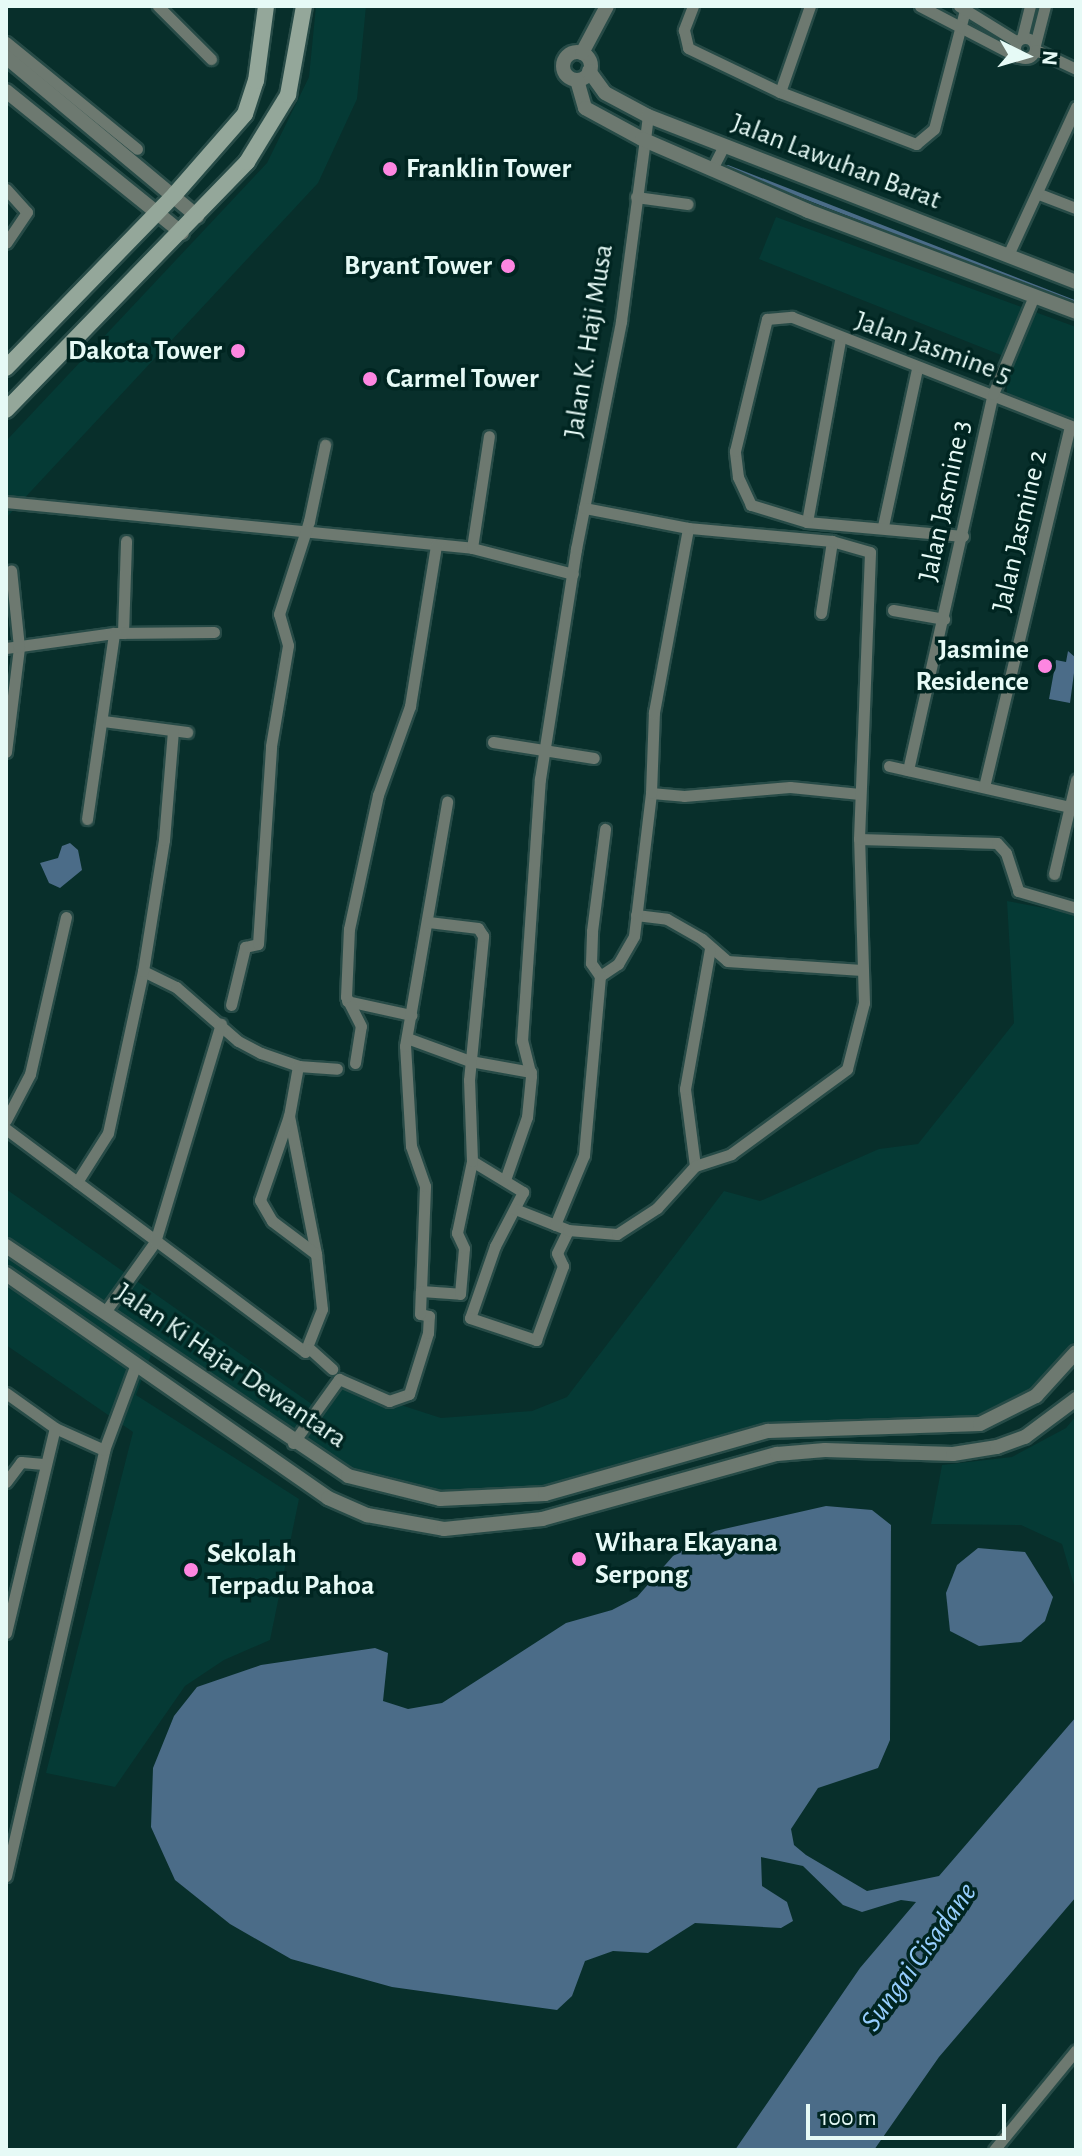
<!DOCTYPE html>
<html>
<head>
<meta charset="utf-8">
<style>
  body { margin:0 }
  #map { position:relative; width:1082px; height:2156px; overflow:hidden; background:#082f2b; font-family:"Alegreya Sans",sans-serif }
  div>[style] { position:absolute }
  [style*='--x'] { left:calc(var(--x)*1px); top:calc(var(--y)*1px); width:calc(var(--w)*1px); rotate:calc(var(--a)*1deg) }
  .built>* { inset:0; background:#053a35 }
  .water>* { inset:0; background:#4b6c88 }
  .stream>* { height:4px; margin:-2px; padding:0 2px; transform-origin:2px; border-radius:2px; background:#4b6c88 }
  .roads { filter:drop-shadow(2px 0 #274b47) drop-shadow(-2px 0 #274b47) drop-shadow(0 2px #274b47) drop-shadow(0 -2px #274b47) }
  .minor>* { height:11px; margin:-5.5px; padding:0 5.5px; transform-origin:5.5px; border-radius:5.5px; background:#6d7970 }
  .minor>.ring { margin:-5.5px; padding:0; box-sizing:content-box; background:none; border:11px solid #6d7970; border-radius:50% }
  .tertiary>* { height:14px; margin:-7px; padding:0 7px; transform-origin:7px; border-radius:7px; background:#6d7970 }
  .tertiary>.ring { margin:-7px; padding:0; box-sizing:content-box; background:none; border:14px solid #6d7970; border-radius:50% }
  .secondary>* { height:16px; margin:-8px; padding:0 8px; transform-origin:8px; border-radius:8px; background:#94a79a }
  .dots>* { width:22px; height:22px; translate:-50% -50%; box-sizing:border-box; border:4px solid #002521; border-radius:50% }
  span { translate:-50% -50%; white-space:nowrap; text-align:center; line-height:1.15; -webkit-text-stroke:7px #002521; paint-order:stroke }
  .street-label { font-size:28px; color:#e6faf6 }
  .poi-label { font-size:28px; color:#e6faf6; font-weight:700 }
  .left { translate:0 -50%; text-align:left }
  .right { translate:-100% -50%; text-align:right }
  .water-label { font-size:30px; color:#96cefe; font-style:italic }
  .frame { position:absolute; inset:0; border:8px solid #e6faf6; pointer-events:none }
  .north { position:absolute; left:986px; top:16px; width:80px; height:80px; -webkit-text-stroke:6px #002521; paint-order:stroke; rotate:95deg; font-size:22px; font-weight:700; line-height:32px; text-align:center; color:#e6faf6 }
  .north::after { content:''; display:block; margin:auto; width:28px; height:36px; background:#e6faf6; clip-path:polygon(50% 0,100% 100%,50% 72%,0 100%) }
  .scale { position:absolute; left:806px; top:2104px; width:200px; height:36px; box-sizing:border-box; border:4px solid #e6faf6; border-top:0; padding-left:10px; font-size:24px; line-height:28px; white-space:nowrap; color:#e6faf6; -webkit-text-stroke:6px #002521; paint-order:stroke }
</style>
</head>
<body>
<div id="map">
  <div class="built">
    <div style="clip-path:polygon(316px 6px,366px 6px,357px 99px,318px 183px,6px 518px,6px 441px,267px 163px,309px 77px)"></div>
    <div style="clip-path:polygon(776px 217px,1076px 327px,1076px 421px,1007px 394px,1006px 357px,759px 259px)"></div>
    <div style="clip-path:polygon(1007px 901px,1076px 914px,1076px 1340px,1017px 1402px,969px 1421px,864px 1427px,777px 1422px,548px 1488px,414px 1495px,301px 1448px,342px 1386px,441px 1418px,532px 1411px,567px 1397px,724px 1191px,760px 1201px,879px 1149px,918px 1144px,1014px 1023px)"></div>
    <div style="clip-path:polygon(6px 1189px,313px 1405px,289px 1438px,154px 1347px,136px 1395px,299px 1499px,270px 1640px,224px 1660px,185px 1686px,115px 1787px,46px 1773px,133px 1432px,6px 1345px)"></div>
    <div style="clip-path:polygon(1076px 1416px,1076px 1592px,1062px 1544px,1021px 1525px,931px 1524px,942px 1465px,1012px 1457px,1066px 1428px)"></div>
  </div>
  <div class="water">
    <div style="clip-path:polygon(1068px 651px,1076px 658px,1070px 703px,1049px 699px,1056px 660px,1066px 662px)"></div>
    <div style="clip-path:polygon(70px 843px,78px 850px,82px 870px,60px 888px,49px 883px,40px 863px,58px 858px,62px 846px)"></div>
    <div style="clip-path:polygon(826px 1506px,872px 1510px,891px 1525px,890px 1740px,878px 1768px,818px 1788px,791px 1829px,794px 1845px,806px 1855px,867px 1891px,939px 1876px,1076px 1717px,1076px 1897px,939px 2057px,874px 2150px,735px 2150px,860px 1968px,916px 1902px,901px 1900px,862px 1912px,843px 1905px,803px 1866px,761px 1857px,762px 1886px,787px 1902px,793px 1921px,781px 1928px,695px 1923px,648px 1953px,613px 1951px,585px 1961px,572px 1996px,557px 2010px,392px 1987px,291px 1959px,230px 1924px,175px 1880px,151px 1827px,153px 1768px,174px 1716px,197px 1687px,261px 1665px,375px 1648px,388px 1653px,383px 1701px,408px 1709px,442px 1703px,566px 1623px,612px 1610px,637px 1597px,673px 1556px,715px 1531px)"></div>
    <div style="clip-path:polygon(978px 1548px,1025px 1552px,1053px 1597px,1045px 1621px,1021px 1642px,979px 1646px,950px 1631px,946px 1593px,957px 1565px)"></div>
  </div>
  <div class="stream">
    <div style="--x:728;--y:167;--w:374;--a:21.3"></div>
  </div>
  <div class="roads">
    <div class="minor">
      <div style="--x:158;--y:6;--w:75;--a:45"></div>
      <div style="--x:693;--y:6;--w:26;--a:111"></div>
      <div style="--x:684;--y:30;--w:18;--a:77"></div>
      <div style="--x:688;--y:48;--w:102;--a:25.6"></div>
      <div style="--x:780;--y:92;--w:146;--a:20.9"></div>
      <div style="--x:916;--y:144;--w:23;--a:-40"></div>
      <div style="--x:934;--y:129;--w:127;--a:-75.4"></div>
      <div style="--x:920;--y:6;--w:110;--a:27.5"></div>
      <div style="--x:959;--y:6;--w:67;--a:31.6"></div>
      <div class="ring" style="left:1015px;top:38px;width:9px;height:9px"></div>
      <div style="--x:1022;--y:38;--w:33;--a:-76"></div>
      <div style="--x:6;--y:42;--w:169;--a:39.2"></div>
      <div style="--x:1035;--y:45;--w:40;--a:-75.6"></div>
      <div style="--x:1036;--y:50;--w:44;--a:25.4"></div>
      <div style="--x:780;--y:92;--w:91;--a:-70.8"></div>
      <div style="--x:712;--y:169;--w:25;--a:-63"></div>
      <div style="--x:6;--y:189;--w:31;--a:48"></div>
      <div style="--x:27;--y:212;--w:37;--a:124"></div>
      <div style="--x:1039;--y:194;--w:40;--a:21"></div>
      <div style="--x:636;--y:197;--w:52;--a:7.7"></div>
      <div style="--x:1008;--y:255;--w:163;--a:-65.3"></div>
      <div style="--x:6;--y:502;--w:468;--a:5.6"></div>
      <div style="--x:472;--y:548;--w:104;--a:14.4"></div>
      <div style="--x:807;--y:522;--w:185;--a:-79.7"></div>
      <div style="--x:883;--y:526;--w:161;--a:-77.8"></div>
      <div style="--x:963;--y:536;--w:157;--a:-174.9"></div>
      <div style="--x:807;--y:522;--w:59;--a:-163.1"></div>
      <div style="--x:751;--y:505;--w:31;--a:-115"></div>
      <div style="--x:738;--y:477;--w:26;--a:-97"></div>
      <div style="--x:735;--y:451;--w:136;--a:-76.4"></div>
      <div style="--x:767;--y:319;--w:25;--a:-5"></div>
      <div style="--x:792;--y:317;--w:305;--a:21.3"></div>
      <div style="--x:472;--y:548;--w:113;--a:-81.4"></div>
      <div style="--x:893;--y:610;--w:52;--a:10"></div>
      <div style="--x:821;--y:613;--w:73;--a:-81.3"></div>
      <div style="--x:123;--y:633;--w:92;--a:-88.1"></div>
      <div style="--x:6;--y:648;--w:109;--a:-7.9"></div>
      <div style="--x:114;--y:633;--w:100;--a:-0.6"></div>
      <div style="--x:103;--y:721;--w:85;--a:7.5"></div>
      <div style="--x:493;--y:742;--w:102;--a:9"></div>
      <div style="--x:6;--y:752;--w:106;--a:-82.9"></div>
      <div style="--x:19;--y:647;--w:77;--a:-95.9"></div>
      <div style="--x:889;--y:766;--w:186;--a:12.8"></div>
      <div style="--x:908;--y:770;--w:385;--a:-77.3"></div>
      <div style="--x:993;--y:394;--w:106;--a:-67.3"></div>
      <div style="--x:984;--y:787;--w:371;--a:-76.6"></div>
      <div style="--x:651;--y:793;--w:33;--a:5"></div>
      <div style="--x:684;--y:796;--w:106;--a:-4.9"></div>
      <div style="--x:790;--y:787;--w:70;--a:5.7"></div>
      <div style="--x:87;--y:819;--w:188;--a:-81.7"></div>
      <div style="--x:859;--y:839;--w:138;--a:1.7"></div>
      <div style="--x:997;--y:843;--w:13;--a:48"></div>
      <div style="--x:1006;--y:853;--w:40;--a:72"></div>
      <div style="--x:1018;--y:891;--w:60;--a:16.3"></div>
      <div style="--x:1054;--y:874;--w:97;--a:-76.8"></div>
      <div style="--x:636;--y:915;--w:31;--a:7"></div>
      <div style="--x:667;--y:919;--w:40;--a:29.7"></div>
      <div style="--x:702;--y:939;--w:33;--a:41"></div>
      <div style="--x:727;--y:961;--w:135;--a:3.8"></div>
      <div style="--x:143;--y:971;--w:37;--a:26"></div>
      <div style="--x:176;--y:987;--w:82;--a:41.1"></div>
      <div style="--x:238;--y:1041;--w:26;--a:28"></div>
      <div style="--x:261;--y:1053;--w:39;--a:19"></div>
      <div style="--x:298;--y:1066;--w:39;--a:4"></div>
      <div style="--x:600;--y:976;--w:22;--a:-34"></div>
      <div style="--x:618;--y:964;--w:32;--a:-60"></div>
      <div style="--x:634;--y:936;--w:144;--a:-83.2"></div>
      <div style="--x:651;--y:793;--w:81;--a:-87.9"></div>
      <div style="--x:654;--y:712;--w:187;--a:-79.5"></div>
      <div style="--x:600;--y:976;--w:16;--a:-125"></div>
      <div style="--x:591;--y:963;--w:32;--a:-88"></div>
      <div style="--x:592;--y:931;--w:103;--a:-82.7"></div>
      <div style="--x:347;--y:1001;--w:66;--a:12.3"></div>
      <div style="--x:231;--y:1005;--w:60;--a:-76.4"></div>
      <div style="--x:245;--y:947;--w:13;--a:-13"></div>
      <div style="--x:258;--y:944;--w:198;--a:-86.2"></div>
      <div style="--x:271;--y:746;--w:102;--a:-80.4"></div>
      <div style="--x:288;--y:645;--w:32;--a:-106"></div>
      <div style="--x:279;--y:614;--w:98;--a:-72.1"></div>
      <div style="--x:309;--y:521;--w:78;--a:-78.1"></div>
      <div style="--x:407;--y:1038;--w:67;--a:20.1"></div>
      <div style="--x:470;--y:1061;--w:62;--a:10.2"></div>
      <div style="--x:355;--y:1063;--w:37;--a:-81"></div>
      <div style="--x:361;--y:1026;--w:33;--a:-117"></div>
      <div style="--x:346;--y:997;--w:68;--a:-87.5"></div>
      <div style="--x:349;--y:929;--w:137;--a:-77.8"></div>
      <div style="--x:378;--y:795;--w:95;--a:-70.2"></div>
      <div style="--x:410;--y:706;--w:163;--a:-80.8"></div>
      <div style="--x:289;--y:1116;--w:141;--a:78.9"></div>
      <div style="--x:6;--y:1120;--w:52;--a:-62.4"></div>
      <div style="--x:30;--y:1074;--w:161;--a:-77.1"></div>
      <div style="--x:6;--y:1129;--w:373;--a:36.7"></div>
      <div style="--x:305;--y:1352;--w:46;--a:-68.4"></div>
      <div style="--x:322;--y:1309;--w:55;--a:-96.2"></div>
      <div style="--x:316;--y:1254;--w:55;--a:-143.1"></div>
      <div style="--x:272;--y:1221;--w:24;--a:-120"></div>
      <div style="--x:260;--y:1200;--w:89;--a:-71"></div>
      <div style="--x:289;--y:1116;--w:51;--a:-79.8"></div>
      <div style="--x:472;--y:1161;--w:60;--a:31.3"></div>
      <div style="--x:523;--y:1192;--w:61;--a:117.4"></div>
      <div style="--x:495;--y:1246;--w:76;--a:109.1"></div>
      <div style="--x:470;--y:1318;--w:70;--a:18.4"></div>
      <div style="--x:536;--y:1340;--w:79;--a:-70"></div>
      <div style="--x:563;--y:1266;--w:14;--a:-115"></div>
      <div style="--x:557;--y:1253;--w:25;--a:-64"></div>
      <div style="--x:695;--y:1166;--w:78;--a:-97.4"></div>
      <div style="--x:685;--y:1089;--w:142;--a:-79.9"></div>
      <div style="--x:505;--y:1180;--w:67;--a:-70.8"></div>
      <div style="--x:527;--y:1117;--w:41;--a:-84.4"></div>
      <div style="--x:531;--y:1076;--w:36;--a:-104"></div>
      <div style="--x:522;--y:1041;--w:263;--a:-86.1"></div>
      <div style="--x:540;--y:779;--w:233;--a:-81.1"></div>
      <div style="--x:576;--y:549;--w:232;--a:-78.8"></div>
      <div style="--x:621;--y:321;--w:207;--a:-82.5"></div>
      <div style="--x:77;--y:1182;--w:58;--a:-57.7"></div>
      <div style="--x:108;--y:1133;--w:166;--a:-77.8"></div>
      <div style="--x:143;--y:971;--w:133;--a:-80.9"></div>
      <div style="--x:164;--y:840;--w:109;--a:-85.3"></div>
      <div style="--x:515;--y:1209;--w:57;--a:21.6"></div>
      <div style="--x:568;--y:1230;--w:49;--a:4.7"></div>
      <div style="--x:617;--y:1234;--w:48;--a:-33"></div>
      <div style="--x:657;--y:1208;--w:57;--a:-47.9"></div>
      <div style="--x:695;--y:1166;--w:38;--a:-18"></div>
      <div style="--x:731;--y:1154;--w:144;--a:-36.2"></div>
      <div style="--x:847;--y:1069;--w:68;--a:-75.6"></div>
      <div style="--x:864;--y:1003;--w:164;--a:-91.7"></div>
      <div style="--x:859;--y:839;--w:287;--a:-87.8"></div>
      <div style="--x:870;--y:552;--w:40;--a:-164"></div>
      <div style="--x:832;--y:541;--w:145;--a:-174.8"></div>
      <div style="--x:688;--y:528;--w:106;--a:-169.1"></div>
      <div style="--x:555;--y:1225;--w:76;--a:-67.5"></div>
      <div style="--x:584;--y:1155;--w:180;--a:-84.9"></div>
      <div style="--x:421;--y:1291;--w:105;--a:-87.8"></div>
      <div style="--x:425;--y:1186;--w:42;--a:-109.3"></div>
      <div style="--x:411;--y:1146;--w:100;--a:-93.4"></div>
      <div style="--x:405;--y:1046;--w:248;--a:-80.2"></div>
      <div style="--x:105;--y:1312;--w:86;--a:-54.5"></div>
      <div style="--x:155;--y:1242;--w:228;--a:-73.2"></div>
      <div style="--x:310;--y:1349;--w:30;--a:42"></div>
      <div style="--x:6;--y:1393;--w:60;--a:35.5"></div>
      <div style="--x:55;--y:1428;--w:54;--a:24.2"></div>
      <div style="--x:293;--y:1443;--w:79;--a:-54.3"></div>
      <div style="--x:339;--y:1379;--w:55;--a:23.7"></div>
      <div style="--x:389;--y:1401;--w:21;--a:-19"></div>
      <div style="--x:409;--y:1394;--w:64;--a:-72.7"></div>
      <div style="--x:428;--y:1333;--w:17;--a:-87"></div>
      <div style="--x:429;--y:1316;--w:9;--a:-167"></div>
      <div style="--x:420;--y:1314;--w:23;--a:-88"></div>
      <div style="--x:421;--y:1291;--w:39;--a:4"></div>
      <div style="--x:460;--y:1294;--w:46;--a:-85"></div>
      <div style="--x:464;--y:1248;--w:17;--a:-115"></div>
      <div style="--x:457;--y:1233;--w:74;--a:-78.2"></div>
      <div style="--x:472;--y:1161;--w:81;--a:-92.1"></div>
      <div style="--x:469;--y:1080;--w:145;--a:-84.4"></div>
      <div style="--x:483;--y:936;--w:9;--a:-122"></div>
      <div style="--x:478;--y:928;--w:50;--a:-173.2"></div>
      <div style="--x:6;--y:1482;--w:25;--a:-53"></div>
      <div style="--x:21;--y:1462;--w:25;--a:5"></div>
      <div style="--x:6;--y:1633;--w:211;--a:-76.6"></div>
      <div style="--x:6;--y:1876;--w:437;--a:-77"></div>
      <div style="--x:104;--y:1450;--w:92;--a:-69.6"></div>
      <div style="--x:994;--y:2150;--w:129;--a:-50.6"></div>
    </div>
    <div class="tertiary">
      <div class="ring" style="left:563px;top:52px;width:14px;height:14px"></div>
      <div style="--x:582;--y:53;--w:53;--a:-62"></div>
      <div style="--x:6;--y:57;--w:249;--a:39.8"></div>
      <div style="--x:589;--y:71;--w:27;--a:54"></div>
      <div style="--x:605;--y:93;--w:49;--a:28.1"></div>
      <div style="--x:648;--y:116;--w:459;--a:21.2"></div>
      <div style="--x:577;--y:80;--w:29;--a:74"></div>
      <div style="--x:585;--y:108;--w:65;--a:28.5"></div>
      <div style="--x:642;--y:139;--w:181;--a:23.4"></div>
      <div style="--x:808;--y:211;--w:286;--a:20.6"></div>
      <div style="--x:6;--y:91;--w:226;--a:38.9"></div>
      <div style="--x:6;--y:1246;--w:412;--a:33.9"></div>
      <div style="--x:348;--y:1476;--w:95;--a:14"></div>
      <div style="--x:440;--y:1499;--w:105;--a:-2.7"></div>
      <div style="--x:545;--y:1494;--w:232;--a:-15.8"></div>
      <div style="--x:768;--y:1431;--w:212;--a:-1.9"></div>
      <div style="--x:980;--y:1424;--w:63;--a:-26.6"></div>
      <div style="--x:1036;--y:1396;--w:59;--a:-47.7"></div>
      <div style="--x:6;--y:1274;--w:392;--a:34.8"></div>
      <div style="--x:328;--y:1498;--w:43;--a:23.6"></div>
      <div style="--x:367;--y:1515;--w:78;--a:10.3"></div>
      <div style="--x:444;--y:1529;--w:99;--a:-5.8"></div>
      <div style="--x:542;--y:1519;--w:244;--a:-15.5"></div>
      <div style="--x:777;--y:1454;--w:48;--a:-4.8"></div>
      <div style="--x:825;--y:1450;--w:128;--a:1.8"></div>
      <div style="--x:953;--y:1454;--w:45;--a:-9"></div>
      <div style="--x:997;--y:1447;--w:30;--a:-20"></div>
      <div style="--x:1025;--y:1437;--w:64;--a:-36.7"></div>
    </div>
    <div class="secondary">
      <div style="--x:6;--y:368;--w:243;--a:-45.8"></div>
      <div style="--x:175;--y:194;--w:106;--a:-48.8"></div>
      <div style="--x:245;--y:114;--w:35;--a:-72"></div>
      <div style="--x:256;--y:81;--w:76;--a:-82.4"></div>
      <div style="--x:6;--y:410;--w:346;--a:-45.8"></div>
      <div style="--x:247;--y:162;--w:79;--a:-58.5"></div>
      <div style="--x:288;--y:95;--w:90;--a:-79.8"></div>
    </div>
  </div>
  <div class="dots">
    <div style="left:390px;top:169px;background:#fd86e1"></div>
    <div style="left:508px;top:266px;background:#fd86e1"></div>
    <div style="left:238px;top:351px;background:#fd86e1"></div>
    <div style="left:370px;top:379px;background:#fd86e1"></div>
    <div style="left:1045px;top:666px;background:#fd86e1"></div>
    <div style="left:579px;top:1559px;background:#fd86e1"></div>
    <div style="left:191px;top:1570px;background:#fd86e1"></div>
  </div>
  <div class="street-label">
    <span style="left:836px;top:162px;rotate:21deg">Jalan Lawuhan Barat</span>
    <span style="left:589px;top:341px;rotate:-81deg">Jalan K. Haji Musa</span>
    <span style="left:933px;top:348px;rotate:20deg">Jalan Jasmine 5</span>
    <span style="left:945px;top:501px;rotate:-78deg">Jalan Jasmine 3</span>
    <span style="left:1020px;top:531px;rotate:-77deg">Jalan Jasmine 2</span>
    <span style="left:231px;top:1366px;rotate:34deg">Jalan Ki Hajar Dewantara</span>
  </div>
  <div class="poi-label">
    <span class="left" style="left:406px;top:169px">Franklin Tower</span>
    <span class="right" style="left:492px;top:266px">Bryant Tower</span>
    <span class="right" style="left:222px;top:351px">Dakota Tower</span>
    <span class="left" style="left:386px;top:379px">Carmel Tower</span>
    <span class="right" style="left:1029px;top:666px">Jasmine<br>Residence</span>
    <span class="left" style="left:595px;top:1559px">Wihara Ekayana<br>Serpong</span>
    <span class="left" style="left:207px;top:1570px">Sekolah<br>Terpadu Pahoa</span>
  </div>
  <div class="water-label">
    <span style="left:919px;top:1957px;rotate:-54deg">Sungai Cisadane</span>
  </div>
  <div class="frame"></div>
  <div class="north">N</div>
  <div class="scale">100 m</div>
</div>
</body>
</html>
